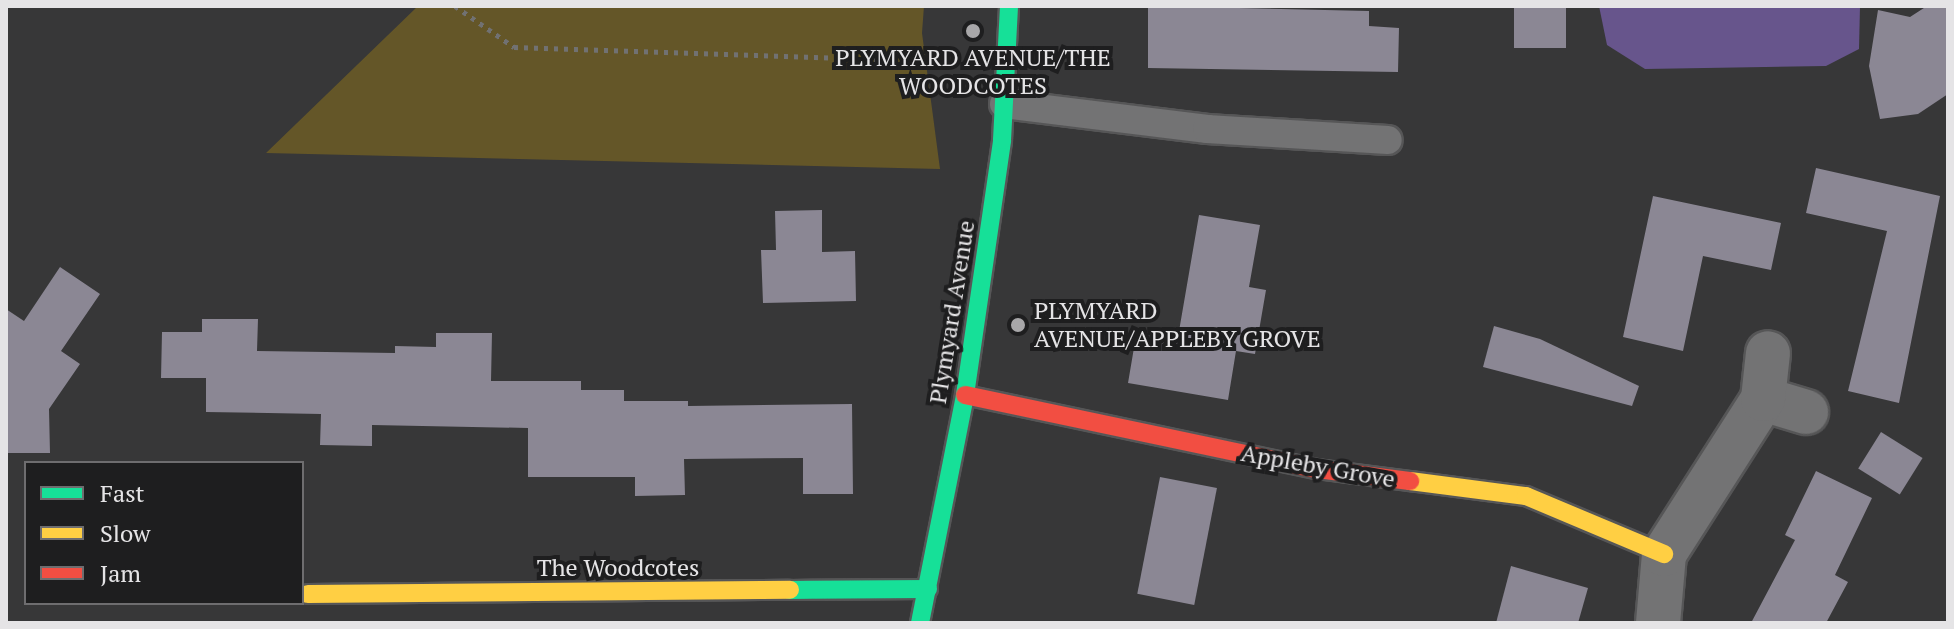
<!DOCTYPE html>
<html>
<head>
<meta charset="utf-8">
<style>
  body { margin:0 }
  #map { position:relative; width:1954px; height:629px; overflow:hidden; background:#373738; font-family:"PT Serif",serif }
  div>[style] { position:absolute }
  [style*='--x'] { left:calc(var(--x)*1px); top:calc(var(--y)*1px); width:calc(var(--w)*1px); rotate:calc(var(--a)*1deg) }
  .green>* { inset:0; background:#645628 }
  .water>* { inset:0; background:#67558c }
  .building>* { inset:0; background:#8b8794; transform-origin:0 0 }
  .path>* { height:5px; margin-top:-2.5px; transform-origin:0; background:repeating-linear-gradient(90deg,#717172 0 4px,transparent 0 10px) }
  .roads { filter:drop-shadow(2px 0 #565657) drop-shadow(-2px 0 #565657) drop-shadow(0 2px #565657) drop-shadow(0 -2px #565657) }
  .lane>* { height:28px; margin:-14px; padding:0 14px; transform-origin:14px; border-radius:14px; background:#737374 }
  .street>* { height:44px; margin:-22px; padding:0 22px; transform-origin:22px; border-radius:22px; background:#737374 }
  .fast>* { height:18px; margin:-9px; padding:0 9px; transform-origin:9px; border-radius:9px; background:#16e098 }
  .slow>* { height:18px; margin:-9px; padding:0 9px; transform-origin:9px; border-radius:9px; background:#ffcf43 }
  .jam>* { height:18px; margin:-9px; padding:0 9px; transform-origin:9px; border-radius:9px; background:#f24e42 }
  .dots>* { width:22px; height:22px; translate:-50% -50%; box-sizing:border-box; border:4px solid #1e1e1f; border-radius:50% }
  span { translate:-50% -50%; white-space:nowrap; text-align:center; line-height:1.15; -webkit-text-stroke:8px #1e1e1f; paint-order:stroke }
  .poi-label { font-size:24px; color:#e5e4e6 }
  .left { translate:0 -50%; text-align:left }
  .street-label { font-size:24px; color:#e5e4e6 }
  .frame { position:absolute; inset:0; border:8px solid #e5e4e6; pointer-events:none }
  .legend { position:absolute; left:24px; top:461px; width:280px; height:144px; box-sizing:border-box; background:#1e1e1f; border:2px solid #6e6d6f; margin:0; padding:10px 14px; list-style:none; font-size:24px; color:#e5e4e6 }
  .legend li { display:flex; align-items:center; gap:16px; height:40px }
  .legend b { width:40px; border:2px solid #6e6d6f }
</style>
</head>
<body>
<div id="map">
  <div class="green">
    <div style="clip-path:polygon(418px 6px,924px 6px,922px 33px,940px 169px,266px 153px)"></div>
  </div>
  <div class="water">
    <div style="clip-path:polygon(1599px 6px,1860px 6px,1859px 49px,1826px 66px,1645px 69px,1607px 45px)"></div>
  </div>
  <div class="building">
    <div style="clip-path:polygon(1148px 6px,1369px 11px,1369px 26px,1399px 28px,1398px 72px,1148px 68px)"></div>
    <div style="left:1514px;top:6px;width:52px;height:42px"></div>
    <div style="clip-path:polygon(1927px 6px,1948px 6px,1948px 94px,1918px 114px,1880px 119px,1869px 66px,1878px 10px,1910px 17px)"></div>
    <div style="clip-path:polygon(1816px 168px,1940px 196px,1899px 403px,1848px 391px,1887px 231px,1806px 213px)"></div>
    <div style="clip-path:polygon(1653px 196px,1781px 223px,1771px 270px,1703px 256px,1683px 351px,1623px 337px)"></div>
    <div style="clip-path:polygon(822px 210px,822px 252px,855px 251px,856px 301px,763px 303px,761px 250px,776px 250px,775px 211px)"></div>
    <div style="clip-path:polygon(1199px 215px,1260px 225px,1249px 287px,1266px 290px,1255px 354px,1236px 351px,1228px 400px,1128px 383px,1137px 330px,1178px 337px)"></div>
    <div style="clip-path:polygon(60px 267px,100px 294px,61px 351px,80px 364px,49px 409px,50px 453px,6px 453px,6px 309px,24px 321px)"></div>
    <div style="clip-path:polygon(202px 319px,258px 319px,257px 351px,395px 353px,395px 346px,436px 347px,436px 333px,492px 333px,491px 381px,581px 381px,581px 390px,624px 390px,624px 401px,688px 401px,688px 406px,852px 404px,853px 494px,803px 494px,803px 458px,684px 459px,685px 495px,635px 496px,635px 477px,528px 477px,528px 428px,372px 425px,372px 446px,320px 445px,321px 414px,206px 412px,206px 378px,161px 378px,162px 332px,202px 332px)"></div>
    <div style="clip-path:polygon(1494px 326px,1540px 339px,1639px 386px,1632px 406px,1483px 367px)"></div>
    <div style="left:1881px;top:432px;width:49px;height:43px;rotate:32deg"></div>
    <div style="clip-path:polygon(1816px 471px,1872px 498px,1835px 575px,1848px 582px,1826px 623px,1751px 623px,1795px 540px,1785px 535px)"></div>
    <div style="left:1160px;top:477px;width:58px;height:119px;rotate:11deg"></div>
    <div style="clip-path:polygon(1511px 566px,1588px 588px,1578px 623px,1496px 623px)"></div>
  </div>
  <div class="path">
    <div style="--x:455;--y:6;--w:72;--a:34.8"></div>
    <div style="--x:514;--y:47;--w:443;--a:1.9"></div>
  </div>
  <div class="roads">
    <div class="lane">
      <div style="--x:1004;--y:104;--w:205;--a:7"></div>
      <div style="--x:1207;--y:129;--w:181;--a:3.5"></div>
    </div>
    <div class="street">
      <div style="--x:1763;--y:399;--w:45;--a:16.8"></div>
      <div style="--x:1658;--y:623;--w:69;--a:-85"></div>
      <div style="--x:1664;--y:554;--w:184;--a:-57.4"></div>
      <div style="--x:1763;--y:399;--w:46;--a:-83.8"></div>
    </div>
    <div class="fast">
      <div style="--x:790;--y:590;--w:138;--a:-0.4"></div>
      <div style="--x:920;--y:623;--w:232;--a:-78.8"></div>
      <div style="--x:965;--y:395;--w:258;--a:-81.7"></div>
      <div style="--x:1002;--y:140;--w:134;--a:-87"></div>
    </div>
    <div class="slow">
      <div style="--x:1410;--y:481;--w:117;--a:7.4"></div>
      <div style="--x:1526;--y:496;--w:150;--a:22.8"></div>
      <div style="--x:308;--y:594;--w:482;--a:-0.5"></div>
    </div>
    <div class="jam">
      <div style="--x:965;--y:395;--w:360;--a:11.9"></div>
      <div style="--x:1317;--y:469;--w:94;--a:7.4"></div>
    </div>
  </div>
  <div class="dots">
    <div style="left:973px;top:31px;background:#a8a7a9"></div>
    <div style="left:1018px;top:325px;background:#a8a7a9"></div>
  </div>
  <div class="poi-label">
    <span style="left:973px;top:72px">PLYMYARD AVENUE/THE<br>WOODCOTES</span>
    <span class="left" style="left:1034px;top:325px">PLYMYARD<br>AVENUE/APPLEBY GROVE</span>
  </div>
  <div class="street-label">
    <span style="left:952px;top:312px;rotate:-81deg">Plymyard Avenue</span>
    <span style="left:1318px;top:466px;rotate:10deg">Appleby Grove</span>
    <span style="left:618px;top:568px">The Woodcotes</span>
  </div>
  <div class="frame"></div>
  <ul class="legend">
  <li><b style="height:10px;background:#16e098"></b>Fast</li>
  <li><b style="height:10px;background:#ffcf43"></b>Slow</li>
  <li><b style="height:10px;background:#f24e42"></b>Jam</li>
  </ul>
</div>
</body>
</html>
